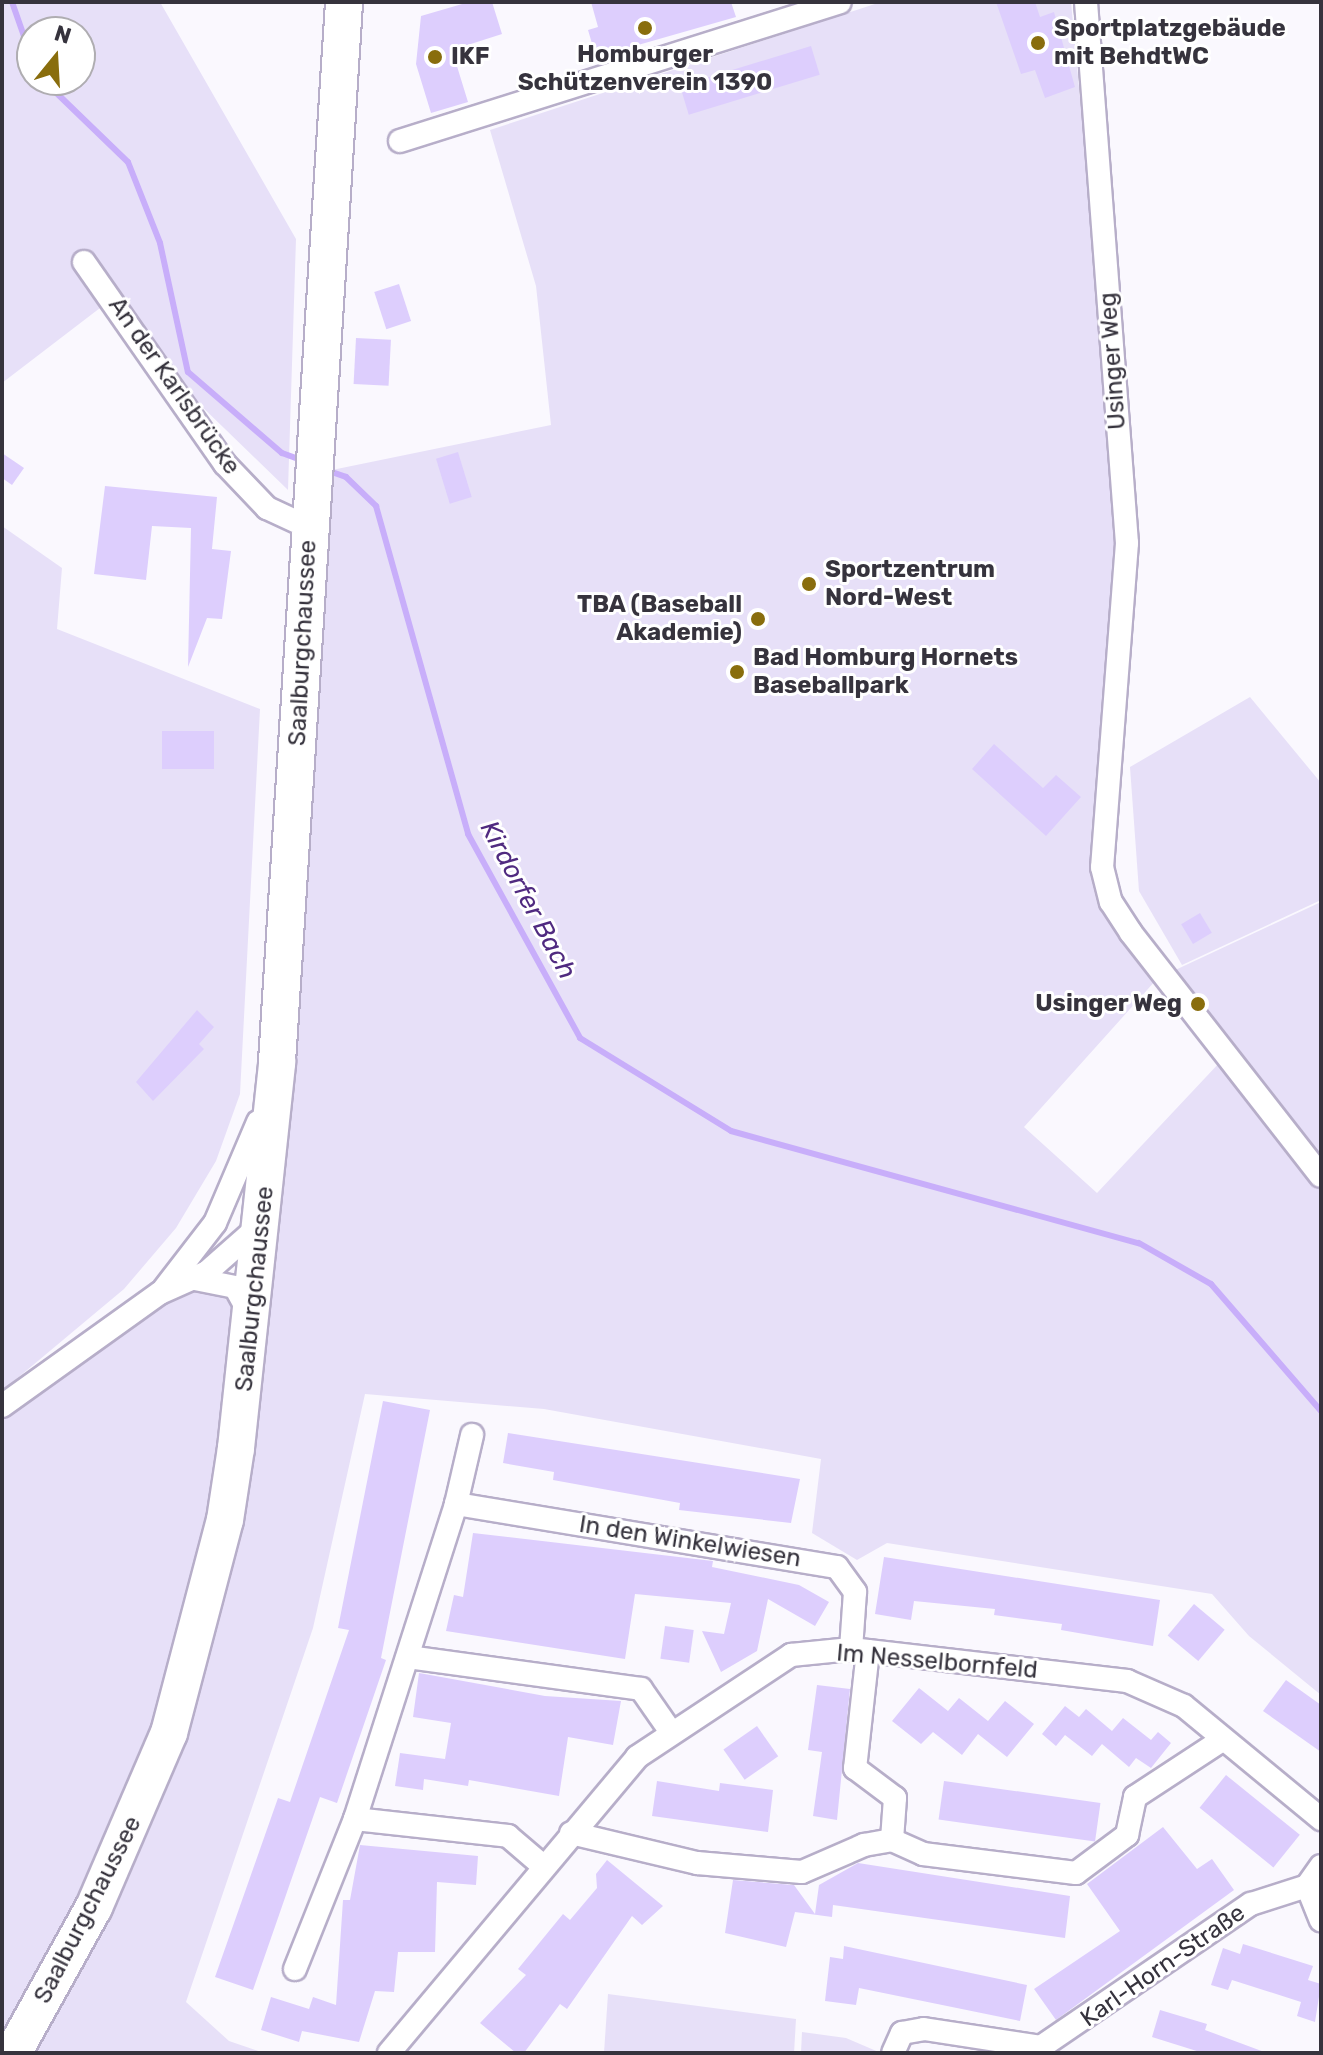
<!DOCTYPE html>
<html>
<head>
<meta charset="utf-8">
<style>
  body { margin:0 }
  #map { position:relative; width:1323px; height:2055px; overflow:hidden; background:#faf8fe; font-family:Rubik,sans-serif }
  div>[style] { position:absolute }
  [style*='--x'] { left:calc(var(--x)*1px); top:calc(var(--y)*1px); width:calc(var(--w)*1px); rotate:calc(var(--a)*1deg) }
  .green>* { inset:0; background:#e7e0f8 }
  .stream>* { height:6px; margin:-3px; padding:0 3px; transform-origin:3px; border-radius:3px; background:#c8aefa }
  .building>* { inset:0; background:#ddcefd; transform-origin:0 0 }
  .roads { filter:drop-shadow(2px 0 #b7aec9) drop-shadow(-2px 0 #b7aec9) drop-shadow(0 2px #b7aec9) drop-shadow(0 -2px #b7aec9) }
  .street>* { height:22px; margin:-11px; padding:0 11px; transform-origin:11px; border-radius:11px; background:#fff }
  .primary>* { height:36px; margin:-18px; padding:0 18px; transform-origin:18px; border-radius:18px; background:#fff }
  .dots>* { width:22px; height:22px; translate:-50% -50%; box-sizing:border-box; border:4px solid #fff; border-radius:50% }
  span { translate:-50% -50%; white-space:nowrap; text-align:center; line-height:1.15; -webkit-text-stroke:6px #fff; paint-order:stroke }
  .poi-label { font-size:24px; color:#36333d; font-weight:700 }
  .left { translate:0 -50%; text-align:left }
  .right { translate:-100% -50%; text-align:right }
  .street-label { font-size:24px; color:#36333d }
  .water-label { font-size:26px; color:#502a80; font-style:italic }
  .frame { position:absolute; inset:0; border:4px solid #36333d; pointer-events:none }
  .north { position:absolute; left:16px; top:16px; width:80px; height:80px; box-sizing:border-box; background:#fff; border:2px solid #afadb1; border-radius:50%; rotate:18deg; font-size:22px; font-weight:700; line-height:32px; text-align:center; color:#36333d }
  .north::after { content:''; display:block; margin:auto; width:28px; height:36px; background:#896d0d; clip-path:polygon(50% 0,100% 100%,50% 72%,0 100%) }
</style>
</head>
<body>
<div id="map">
  <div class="green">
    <div style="clip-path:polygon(evenodd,2px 2px,160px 2px,296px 239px,288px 490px,100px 308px,2px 383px,2px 2px,32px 32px,80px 32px,80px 80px,32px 80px,32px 32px)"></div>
    <div style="clip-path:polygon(evenodd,881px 2px,1071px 2px,1105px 364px,1117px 590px,1097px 858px,1099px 907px,1156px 979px,1321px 902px,1321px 1695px,1249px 1636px,1212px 1594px,887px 1543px,857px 1560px,812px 1533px,821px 1459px,544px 1409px,365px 1394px,313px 1628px,186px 2002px,229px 2041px,264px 2053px,28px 2053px,112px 1902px,267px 1327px,291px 1107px,327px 471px,551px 425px,536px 286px,490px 130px,881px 2px,1156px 980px,1221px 1061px,1097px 1193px,1024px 1127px,1156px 980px)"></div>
    <div style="clip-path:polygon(2px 526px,62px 568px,57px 629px,260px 709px,240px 1094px,216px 1161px,176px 1228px,124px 1289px,2px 1391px)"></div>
    <div style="clip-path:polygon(1250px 697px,1321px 783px,1321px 900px,1182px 965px,1139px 891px,1130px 767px)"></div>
    <div style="clip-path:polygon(196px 1291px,218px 1292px,233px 1306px,224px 1449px,157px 1725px,84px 1895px,2px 2041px,2px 1417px,169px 1300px)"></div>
    <div style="clip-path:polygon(608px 1994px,796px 2019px,794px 2053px,604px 2053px)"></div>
    <div style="clip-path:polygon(802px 2032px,846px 2038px,881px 2053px,801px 2053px)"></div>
  </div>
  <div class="stream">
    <div style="--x:12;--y:2;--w:60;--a:70.7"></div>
    <div style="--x:43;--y:80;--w:118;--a:44"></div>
    <div style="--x:128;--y:162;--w:87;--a:68.4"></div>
    <div style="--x:160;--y:243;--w:132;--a:77.8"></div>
    <div style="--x:188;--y:372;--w:124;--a:40.8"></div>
    <div style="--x:282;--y:453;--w:23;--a:20"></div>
    <div style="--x:326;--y:470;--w:21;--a:19"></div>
    <div style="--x:346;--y:477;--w:42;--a:44"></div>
    <div style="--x:376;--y:506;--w:341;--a:74.3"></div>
    <div style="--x:468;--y:834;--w:233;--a:61.2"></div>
    <div style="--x:580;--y:1038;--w:177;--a:31.6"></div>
    <div style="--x:731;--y:1131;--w:423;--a:15.4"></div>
    <div style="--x:1139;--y:1243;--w:83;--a:29.7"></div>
    <div style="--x:1211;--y:1284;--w:168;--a:49.1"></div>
  </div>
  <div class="building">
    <div style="clip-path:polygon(469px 2px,492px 2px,502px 34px,452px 50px,468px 102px,431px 113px,416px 64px,421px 16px)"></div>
    <div style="clip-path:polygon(591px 2px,731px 2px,736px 17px,596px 57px,588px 30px,598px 27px)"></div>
    <div style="clip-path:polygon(996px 2px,1035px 2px,1040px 17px,1054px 12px,1075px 87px,1045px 98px,1035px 70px,1021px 74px)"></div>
    <div style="left:811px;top:46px;width:30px;height:137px;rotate:73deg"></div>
    <div style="left:399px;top:284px;width:39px;height:26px;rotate:72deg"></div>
    <div style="left:356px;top:338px;width:35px;height:46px;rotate:3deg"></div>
    <div style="left:458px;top:452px;width:47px;height:23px;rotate:73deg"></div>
    <div style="clip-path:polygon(2px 453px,24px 468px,12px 485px,2px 478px)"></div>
    <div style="clip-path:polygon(105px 486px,217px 497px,212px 549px,231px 551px,222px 619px,207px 618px,188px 667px,191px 528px,152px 526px,146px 580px,94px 574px)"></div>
    <div style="left:214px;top:731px;width:38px;height:52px;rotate:90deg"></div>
    <div style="clip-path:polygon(994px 744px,1043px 788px,1056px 775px,1081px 797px,1046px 836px,972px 769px)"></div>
    <div style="left:1200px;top:913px;width:23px;height:22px;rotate:59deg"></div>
    <div style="clip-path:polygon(197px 1010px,214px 1027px,199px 1044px,204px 1049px,153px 1101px,136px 1082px)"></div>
    <div style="clip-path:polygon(383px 1401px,430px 1410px,381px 1658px,386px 1660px,337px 1803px,320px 1797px,253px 1990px,215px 1977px,278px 1798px,290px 1802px,349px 1630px,338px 1628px)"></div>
    <div style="clip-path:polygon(508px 1433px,800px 1479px,791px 1523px,679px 1510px,680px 1503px,553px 1480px,554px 1472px,503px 1463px)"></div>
    <div style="clip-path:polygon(473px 1533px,713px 1561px,712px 1567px,799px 1585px,829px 1602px,815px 1626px,768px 1599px,757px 1651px,721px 1672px,702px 1631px,724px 1634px,731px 1603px,635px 1594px,625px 1659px,446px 1631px,454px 1595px,463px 1597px)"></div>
    <div style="clip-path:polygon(884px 1557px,1160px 1600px,1153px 1646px,1061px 1630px,1062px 1624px,994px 1615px,995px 1609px,914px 1601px,911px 1620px,875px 1614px)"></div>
    <div style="left:1194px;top:1604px;width:40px;height:41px;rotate:40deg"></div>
    <div style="left:665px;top:1626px;width:29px;height:33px;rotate:8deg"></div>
    <div style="clip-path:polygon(419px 1673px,545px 1696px,621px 1701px,613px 1745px,568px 1737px,559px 1796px,469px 1780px,468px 1786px,424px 1779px,423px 1790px,395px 1786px,400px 1753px,445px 1759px,451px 1723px,413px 1717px)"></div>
    <div style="clip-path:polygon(1286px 1680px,1321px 1705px,1321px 1752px,1263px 1711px)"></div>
    <div style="clip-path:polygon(817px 1685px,850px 1689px,837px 1820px,813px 1816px,822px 1752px,808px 1750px)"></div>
    <div style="clip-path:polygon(919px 1688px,948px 1711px,959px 1698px,988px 1721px,1005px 1701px,1034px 1724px,1007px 1757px,978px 1734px,962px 1755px,933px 1732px,921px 1744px,892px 1721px)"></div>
    <div style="clip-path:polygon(1065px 1706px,1079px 1717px,1086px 1709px,1112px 1731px,1123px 1718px,1151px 1740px,1158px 1732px,1171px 1743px,1151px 1768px,1136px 1758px,1129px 1767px,1102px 1744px,1092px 1756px,1065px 1735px,1056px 1746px,1042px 1734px)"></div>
    <div style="left:757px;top:1726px;width:37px;height:41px;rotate:55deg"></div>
    <div style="left:1226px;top:1775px;width:95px;height:42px;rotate:39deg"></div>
    <div style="clip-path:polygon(657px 1781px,719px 1791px,720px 1783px,773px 1790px,768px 1832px,652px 1816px)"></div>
    <div style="left:944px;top:1781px;width:158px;height:39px;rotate:8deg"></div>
    <div style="clip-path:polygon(1163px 1827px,1197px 1869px,1212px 1859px,1234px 1890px,1056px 2020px,1034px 1989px,1120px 1931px,1087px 1884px)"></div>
    <div style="clip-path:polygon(360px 1845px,478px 1856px,476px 1885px,437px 1882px,435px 1952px,398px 1952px,394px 1992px,375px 1991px,359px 2042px,302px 2031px,299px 2042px,261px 2030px,271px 1997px,309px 2009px,313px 1997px,336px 2005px,343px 1900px,350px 1900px)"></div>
    <div style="clip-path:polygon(607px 1860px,663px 1906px,642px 1925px,632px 1916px,567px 2009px,560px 2004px,524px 2053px,516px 2053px,480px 2023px,526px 1975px,518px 1969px,563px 1914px,570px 1920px,597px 1888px,596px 1874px)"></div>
    <div style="clip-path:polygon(858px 1863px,1070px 1896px,1065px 1938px,833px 1905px,832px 1917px,795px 1912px,786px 1947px,725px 1933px,733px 1880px,794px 1885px,815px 1914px,819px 1885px)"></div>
    <div style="clip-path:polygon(1243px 1944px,1313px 1966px,1308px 1980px,1321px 1984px,1315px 2022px,1297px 2016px,1301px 2002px,1232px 1980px,1228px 1990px,1211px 1985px,1223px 1948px,1240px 1954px)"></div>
    <div style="clip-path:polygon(844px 1946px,1027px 1985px,1020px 2021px,859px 1988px,856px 2005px,825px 2001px,830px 1957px,843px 1959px)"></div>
    <div style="clip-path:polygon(1160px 2010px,1207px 2024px,1205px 2030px,1267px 2053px,1203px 2053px,1152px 2037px)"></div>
  </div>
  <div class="roads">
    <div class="street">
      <div style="--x:1086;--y:2;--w:543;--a:85.67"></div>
      <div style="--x:1127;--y:543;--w:325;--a:94.4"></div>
      <div style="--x:1102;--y:867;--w:36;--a:76"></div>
      <div style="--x:1111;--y:902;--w:37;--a:57"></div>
      <div style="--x:1131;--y:933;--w:308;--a:52"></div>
      <div style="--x:400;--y:141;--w:461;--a:-17.5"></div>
      <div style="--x:84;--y:262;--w:246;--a:55.1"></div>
      <div style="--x:225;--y:464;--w:61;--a:46.3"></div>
      <div style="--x:267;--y:508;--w:47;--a:24.9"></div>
      <div style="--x:195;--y:1279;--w:41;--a:11.3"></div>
      <div style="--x:235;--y:1287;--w:26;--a:61"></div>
      <div style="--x:164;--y:1289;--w:83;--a:-52.3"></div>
      <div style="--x:215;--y:1223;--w:110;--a:-66.9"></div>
      <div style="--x:2;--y:1406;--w:194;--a:-35.6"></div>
      <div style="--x:160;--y:1293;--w:51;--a:-24.1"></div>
      <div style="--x:207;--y:1272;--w:68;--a:-41.4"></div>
      <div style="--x:456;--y:1504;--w:386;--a:9.4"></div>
      <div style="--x:837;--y:1567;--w:31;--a:54"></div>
      <div style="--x:855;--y:1592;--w:57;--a:94"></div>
      <div style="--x:868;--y:1651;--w:118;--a:96.3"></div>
      <div style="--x:855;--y:1768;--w:50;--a:36.9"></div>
      <div style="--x:895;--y:1798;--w:42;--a:94.1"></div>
      <div style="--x:408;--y:1657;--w:235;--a:7.8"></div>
      <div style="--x:641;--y:1689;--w:52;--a:55.1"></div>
      <div style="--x:355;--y:1819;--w:154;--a:6.3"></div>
      <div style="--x:508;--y:1836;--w:46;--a:40.6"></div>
      <div style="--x:571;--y:1833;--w:130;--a:13.4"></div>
      <div style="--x:697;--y:1863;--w:105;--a:4.9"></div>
      <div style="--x:802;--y:1872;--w:68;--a:-23.5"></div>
      <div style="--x:864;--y:1845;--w:28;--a:-10"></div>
      <div style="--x:892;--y:1840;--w:34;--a:24"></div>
      <div style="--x:923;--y:1854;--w:154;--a:7.1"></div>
      <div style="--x:1076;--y:1873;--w:64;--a:-36.7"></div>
      <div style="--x:1127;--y:1835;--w:39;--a:-78"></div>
      <div style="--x:1135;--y:1797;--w:104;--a:-33.2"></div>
      <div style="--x:1321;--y:1866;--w:24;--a:125"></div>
      <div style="--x:1307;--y:1886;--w:37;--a:68"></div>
      <div style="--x:295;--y:1969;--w:162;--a:-68.2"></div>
      <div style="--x:355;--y:1819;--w:331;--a:-72.2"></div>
      <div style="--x:456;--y:1504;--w:71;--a:-76.9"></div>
      <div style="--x:389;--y:2053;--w:386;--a:-50"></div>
      <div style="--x:637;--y:1757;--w:185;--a:-33.5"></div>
      <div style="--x:791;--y:1655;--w:60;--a:-5.7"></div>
      <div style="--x:851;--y:1649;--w:278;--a:6.6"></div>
      <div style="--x:1127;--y:1681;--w:62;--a:23.7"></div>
      <div style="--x:1184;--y:1706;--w:178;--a:39.5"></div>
      <div style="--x:893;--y:2053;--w:22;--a:-66"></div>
      <div style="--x:902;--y:2033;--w:22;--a:-10"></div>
      <div style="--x:924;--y:2029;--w:118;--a:8.7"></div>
      <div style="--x:1041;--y:2047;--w:254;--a:-34.3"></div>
      <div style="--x:1251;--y:1904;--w:59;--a:-17.8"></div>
    </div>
    <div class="primary">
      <div style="--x:13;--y:2053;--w:167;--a:-61"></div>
      <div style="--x:94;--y:1907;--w:189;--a:-66.7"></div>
      <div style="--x:169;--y:1733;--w:220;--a:-75.3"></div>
      <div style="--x:225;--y:1520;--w:73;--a:-81.3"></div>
      <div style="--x:236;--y:1448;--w:388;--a:-83.9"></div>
      <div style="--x:277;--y:1062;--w:1062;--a:-86.38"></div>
    </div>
  </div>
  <div class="dots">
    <div style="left:645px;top:28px;background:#896d0d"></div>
    <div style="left:1038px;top:43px;background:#896d0d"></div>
    <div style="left:435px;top:57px;background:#896d0d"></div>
    <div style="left:809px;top:584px;background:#896d0d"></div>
    <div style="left:758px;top:619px;background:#896d0d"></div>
    <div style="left:737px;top:672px;background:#896d0d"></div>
    <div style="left:1198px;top:1004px;background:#896d0d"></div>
  </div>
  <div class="poi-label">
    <span class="left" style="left:1054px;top:43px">Sportplatzgebäude<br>mit BehdtWC</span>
    <span style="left:645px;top:69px">Homburger<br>Schützenverein 1390</span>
    <span class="left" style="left:451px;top:57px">IKF</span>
    <span class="left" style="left:825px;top:584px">Sportzentrum<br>Nord-West</span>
    <span class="right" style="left:742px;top:619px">TBA (Baseball<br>Akademie)</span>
    <span class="left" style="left:753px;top:672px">Bad Homburg Hornets<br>Baseballpark</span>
    <span class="right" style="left:1182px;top:1004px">Usinger Weg</span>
  </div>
  <div class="street-label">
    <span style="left:1113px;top:361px;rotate:-94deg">Usinger Weg</span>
    <span style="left:174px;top:386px;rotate:55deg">An der Karlsbrücke</span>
    <span style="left:303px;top:643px;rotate:-87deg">Saalburgchaussee</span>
    <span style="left:255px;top:1289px;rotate:-84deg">Saalburgchaussee</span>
    <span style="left:690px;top:1542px;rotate:9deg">In den Winkelwiesen</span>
    <span style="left:937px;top:1662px;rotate:5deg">Im Nesselbornfeld</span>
    <span style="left:88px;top:1910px;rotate:-63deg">Saalburgchaussee</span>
    <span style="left:1163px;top:1966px;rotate:-35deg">Karl-Horn-Straße</span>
  </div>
  <div class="water-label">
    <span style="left:528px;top:900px;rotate:62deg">Kirdorfer Bach</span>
  </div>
  <div class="frame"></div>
  <div class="north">N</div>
</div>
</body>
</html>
